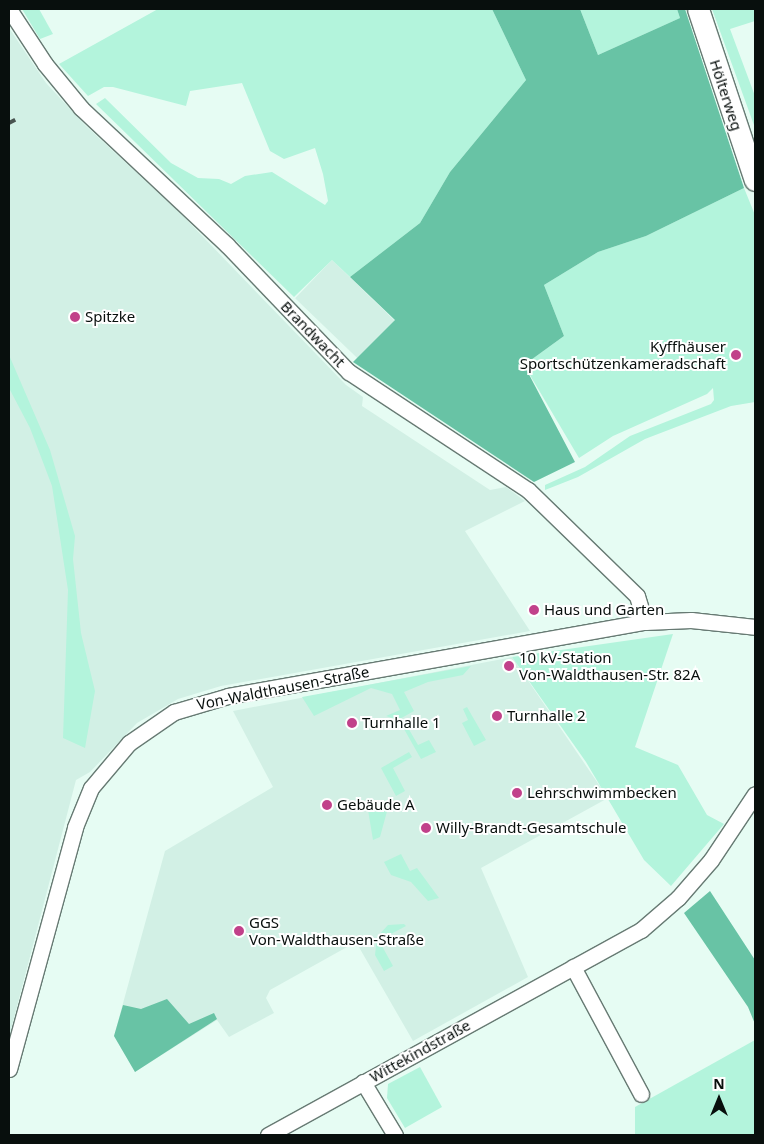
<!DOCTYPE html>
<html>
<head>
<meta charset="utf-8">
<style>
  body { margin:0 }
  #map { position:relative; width:764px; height:1144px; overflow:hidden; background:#e6fcf3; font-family:"Noto Sans",sans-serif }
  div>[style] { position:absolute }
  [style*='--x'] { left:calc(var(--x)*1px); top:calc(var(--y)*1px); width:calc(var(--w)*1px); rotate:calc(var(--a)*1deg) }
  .built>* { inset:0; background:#d2f0e5; transform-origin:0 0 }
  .green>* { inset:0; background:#b3f4dc }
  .forest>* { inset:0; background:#68c3a5 }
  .roads { filter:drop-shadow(1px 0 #677a73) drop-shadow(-1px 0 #677a73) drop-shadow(0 1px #677a73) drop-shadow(0 -1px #677a73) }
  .minor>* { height:15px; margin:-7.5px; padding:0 7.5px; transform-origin:7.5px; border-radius:7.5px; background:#fff }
  .secondary>* { height:21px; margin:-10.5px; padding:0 10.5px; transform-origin:10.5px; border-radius:10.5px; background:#fff }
  .rail>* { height:4px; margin-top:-2px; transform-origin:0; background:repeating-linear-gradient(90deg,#48534f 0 10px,transparent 0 15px) }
  .dots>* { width:14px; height:14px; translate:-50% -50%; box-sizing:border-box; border:2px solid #fff; border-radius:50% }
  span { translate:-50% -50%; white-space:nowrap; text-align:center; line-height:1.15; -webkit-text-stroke:4px #fff; paint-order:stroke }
  .street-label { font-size:15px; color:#080f0d }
  .poi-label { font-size:15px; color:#080f0d }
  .left { translate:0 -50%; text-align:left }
  .right { translate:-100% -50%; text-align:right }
  .frame { position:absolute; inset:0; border:10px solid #080f0d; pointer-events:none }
  .north { position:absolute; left:694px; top:1074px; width:50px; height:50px; -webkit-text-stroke:4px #fff; paint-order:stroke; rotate:0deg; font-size:14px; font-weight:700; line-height:20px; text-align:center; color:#080f0d }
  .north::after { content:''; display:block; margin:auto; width:18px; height:22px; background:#080f0d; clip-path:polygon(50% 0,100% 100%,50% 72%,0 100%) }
</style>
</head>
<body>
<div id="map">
  <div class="built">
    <div style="clip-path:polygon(9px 28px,46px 83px,86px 126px,180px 213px,346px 385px,363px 397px,362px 406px,490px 490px,506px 487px,525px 501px,465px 531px,530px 631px,221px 686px,178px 699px,137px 723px,90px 772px,76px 780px,9px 1037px)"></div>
    <div style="left:332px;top:260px;width:87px;height:53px;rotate:44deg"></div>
    <div style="clip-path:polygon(512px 657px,608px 798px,481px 868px,528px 977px,413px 1041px,356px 942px,270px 990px,266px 998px,274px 1013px,229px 1037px,217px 1020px,135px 1072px,114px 1036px,165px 851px,273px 787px,233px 711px)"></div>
  </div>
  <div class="green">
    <div style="clip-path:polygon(22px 9px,39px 9px,53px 34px,40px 39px)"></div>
    <div style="clip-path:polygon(158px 9px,492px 9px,526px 80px,450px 172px,420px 223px,350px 277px,332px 260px,294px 297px,96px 104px,105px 98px,171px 163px,198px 178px,219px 179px,231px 184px,245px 176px,272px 172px,325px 205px,328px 201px,323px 174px,315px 148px,284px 159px,270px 151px,242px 83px,190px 91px,186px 106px,113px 87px,104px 87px,88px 96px,59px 64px)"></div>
    <div style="clip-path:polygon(580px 9px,677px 9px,680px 18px,598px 55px)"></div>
    <div style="clip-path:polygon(712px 9px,755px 9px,755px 21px,730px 29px,755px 96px,755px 128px)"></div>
    <div style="clip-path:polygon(744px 188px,755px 215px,755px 402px,731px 406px,645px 439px,578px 477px,545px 490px,545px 485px,585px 467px,630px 436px,711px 404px,714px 400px,713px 388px,707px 394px,613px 436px,579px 458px,524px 365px,564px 336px,544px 285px,598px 252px,646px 236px)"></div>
    <div style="clip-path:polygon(9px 355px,50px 450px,75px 536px,73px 559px,81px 633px,95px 691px,85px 748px,63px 738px,68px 590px,52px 486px,30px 428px,9px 388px)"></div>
    <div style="clip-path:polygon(673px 634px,635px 747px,678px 765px,707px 815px,724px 824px,671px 886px,644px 860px,586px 762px,512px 657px)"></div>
    <div style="clip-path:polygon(471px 666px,463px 675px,428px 682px,404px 692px,414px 711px,398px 720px,386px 716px,400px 710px,392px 694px,371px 688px,314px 716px,302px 697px)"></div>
    <div style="clip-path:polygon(467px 707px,486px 740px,474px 746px,462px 723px,468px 720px,463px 709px)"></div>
    <div style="clip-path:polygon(407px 726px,418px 745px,429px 740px,436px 752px,421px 759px,404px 729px)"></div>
    <div style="clip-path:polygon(409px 752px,412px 757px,393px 768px,405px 791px,396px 796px,381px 768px)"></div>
    <div style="clip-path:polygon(386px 800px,389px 804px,380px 837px,373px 840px,368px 810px)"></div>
    <div style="clip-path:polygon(401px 854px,410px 871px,417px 868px,439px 898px,428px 901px,411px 882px,391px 875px,384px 862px)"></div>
    <div style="clip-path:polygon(404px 924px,406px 926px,387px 936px,390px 942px,382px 946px,393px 966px,384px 971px,375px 955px,377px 937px,388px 925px)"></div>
    <div style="clip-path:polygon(755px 1040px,755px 1135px,635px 1135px,635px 1107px)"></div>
    <div style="clip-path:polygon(420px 1067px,442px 1107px,405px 1128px,387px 1098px,388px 1084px)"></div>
  </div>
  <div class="forest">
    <div style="clip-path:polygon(492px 9px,580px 9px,598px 55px,680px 18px,677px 9px,685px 9px,744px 188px,646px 236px,598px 252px,544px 285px,564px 336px,524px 365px,575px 462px,534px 482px,353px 362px,395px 320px,350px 277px,420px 223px,450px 172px,526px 80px)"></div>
    <div style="clip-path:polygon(710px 891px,755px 960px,755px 1024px,748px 1007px,684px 913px)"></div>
    <div style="clip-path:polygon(167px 999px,189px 1024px,214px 1013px,217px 1019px,135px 1072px,114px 1036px,123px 1005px,141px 1009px)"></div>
  </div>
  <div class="roads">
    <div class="minor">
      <div style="--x:9;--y:9;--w:66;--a:56.8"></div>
      <div style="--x:45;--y:64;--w:57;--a:50.7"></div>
      <div style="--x:81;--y:108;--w:200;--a:43.2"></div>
      <div style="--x:227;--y:245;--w:176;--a:46.2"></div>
      <div style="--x:349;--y:372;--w:214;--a:33.4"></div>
      <div style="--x:528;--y:490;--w:152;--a:44.2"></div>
      <div style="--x:637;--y:596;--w:27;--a:73"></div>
      <div style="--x:573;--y:967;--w:144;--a:61.8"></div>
      <div style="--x:9;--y:1069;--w:251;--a:-74.7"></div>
      <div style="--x:75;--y:827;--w:42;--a:-67.7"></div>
      <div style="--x:91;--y:788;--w:59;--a:-49.8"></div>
      <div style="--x:129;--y:743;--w:55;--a:-34.6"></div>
      <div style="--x:174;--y:712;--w:56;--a:-16.5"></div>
      <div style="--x:228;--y:696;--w:424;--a:-10.1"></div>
      <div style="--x:645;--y:622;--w:46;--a:-2.5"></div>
      <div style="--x:691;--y:620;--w:64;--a:6.2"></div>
      <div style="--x:363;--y:1082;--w:62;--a:58.9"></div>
      <div style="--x:268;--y:1135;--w:426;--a:-28.8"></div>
      <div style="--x:641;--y:930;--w:49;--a:-40.9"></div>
      <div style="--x:678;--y:898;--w:50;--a:-49"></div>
      <div style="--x:711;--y:860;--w:79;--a:-56.3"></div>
    </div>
    <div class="secondary">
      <div style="--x:698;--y:9;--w:180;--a:71.6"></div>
    </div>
  </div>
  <div class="rail">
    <div style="--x:9;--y:123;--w:7;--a:-27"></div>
  </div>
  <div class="dots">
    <div style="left:75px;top:317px;background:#c1418a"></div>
    <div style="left:736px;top:355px;background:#c1418a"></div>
    <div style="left:534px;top:610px;background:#c1418a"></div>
    <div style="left:509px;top:666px;background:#c1418a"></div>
    <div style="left:497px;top:716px;background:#c1418a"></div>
    <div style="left:352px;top:723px;background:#c1418a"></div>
    <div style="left:517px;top:793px;background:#c1418a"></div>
    <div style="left:327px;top:805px;background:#c1418a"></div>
    <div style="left:426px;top:828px;background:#c1418a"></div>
    <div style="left:239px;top:931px;background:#c1418a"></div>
  </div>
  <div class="street-label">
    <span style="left:726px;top:95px;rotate:72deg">Hölterweg</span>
    <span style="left:313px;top:334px;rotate:46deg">Brandwacht</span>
    <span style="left:283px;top:688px;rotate:-11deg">Von-Waldthausen-Straße</span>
    <span style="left:420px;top:1051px;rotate:-29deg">Wittekindstraße</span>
  </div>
  <div class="poi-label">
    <span class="left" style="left:85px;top:317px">Spitzke</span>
    <span class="right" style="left:726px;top:355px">Kyffhäuser<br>Sportschützenkameradschaft</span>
    <span class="left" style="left:544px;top:610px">Haus und Garten</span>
    <span class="left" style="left:519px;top:666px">10 kV-Station<br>Von-Waldthausen-Str. 82A</span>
    <span class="left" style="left:507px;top:716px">Turnhalle 2</span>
    <span class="left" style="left:362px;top:723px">Turnhalle 1</span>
    <span class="left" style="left:527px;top:793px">Lehrschwimmbecken</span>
    <span class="left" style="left:337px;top:805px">Gebäude A</span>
    <span class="left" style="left:436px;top:828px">Willy-Brandt-Gesamtschule</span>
    <span class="left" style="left:249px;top:931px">GGS<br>Von-Waldthausen-Straße</span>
  </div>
  <div class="frame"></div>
  <div class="north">N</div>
</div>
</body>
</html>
